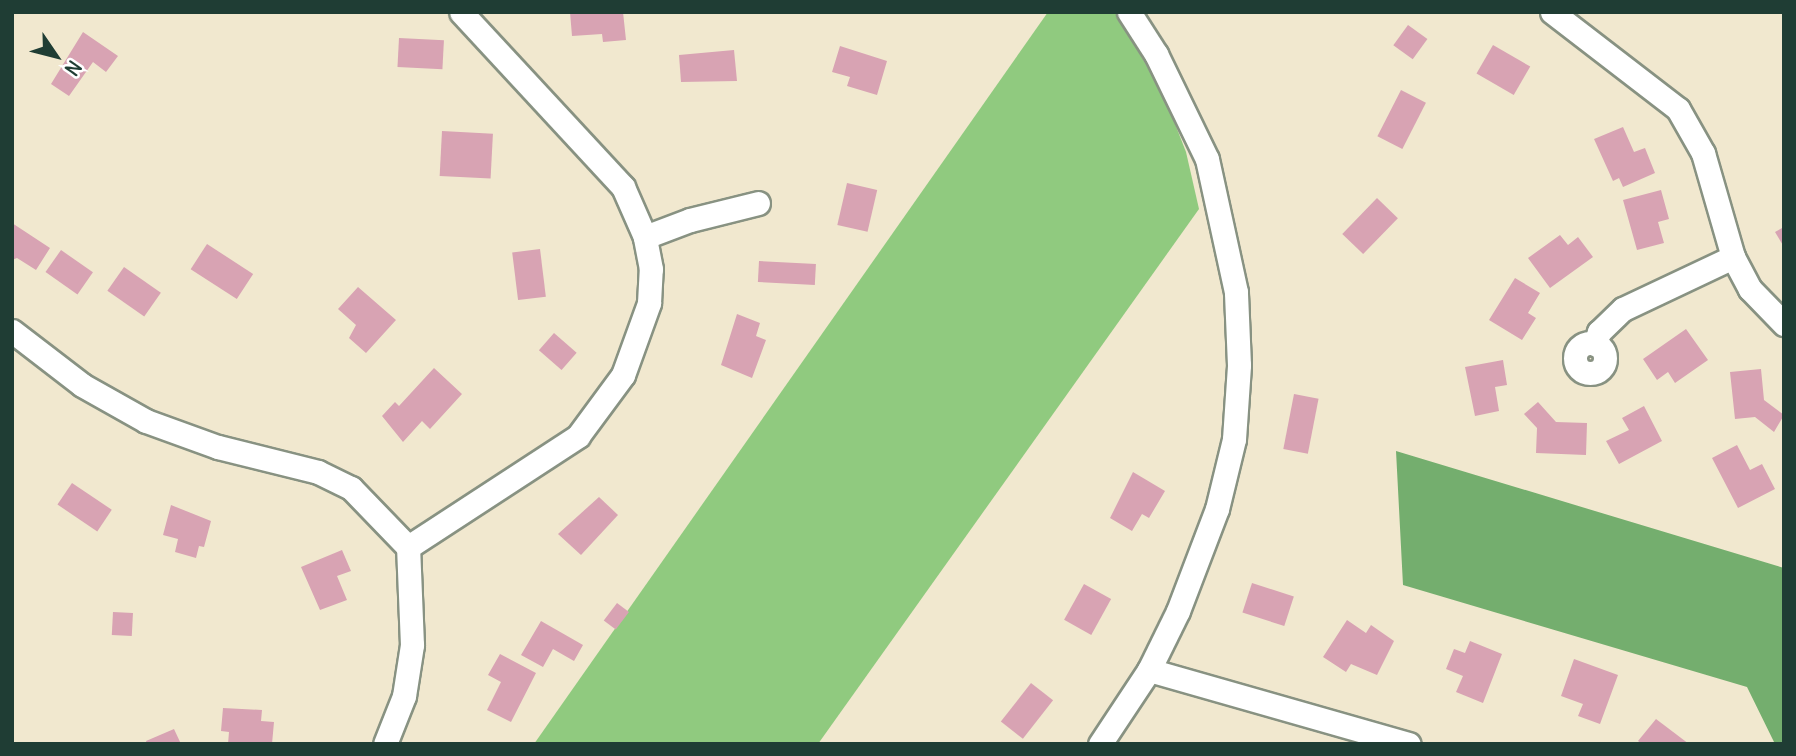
<!DOCTYPE html>
<html>
<head>
<meta charset="utf-8">
<style>
  body { margin:0 }
  #map { position:relative; width:1796px; height:756px; overflow:hidden; background:#f1e8cf; font-family:Delius,sans-serif }
  div>[style] { position:absolute }
  [style*='--x'] { left:calc(var(--x)*1px); top:calc(var(--y)*1px); width:calc(var(--w)*1px); rotate:calc(var(--a)*1deg) }
  .green>* { inset:0; background:#90ca7f }
  .forest>* { inset:0; background:#74ae6e }
  .building>* { inset:0; background:#d8a3b3; transform-origin:0 0 }
  .roads { filter:drop-shadow(2px 0 #889282) drop-shadow(-2px 0 #889282) drop-shadow(0 2px #889282) drop-shadow(0 -2px #889282) }
  .minor>* { height:23px; margin:-11.5px; padding:0 11.5px; transform-origin:11.5px; border-radius:11.5px; background:#fff }
  .minor>.ring { margin:-11.5px; padding:0; box-sizing:content-box; background:none; border:23px solid #fff; border-radius:50% }
  span { translate:-50% -50%; white-space:nowrap; text-align:center; line-height:1.15; -webkit-text-stroke:6px #fff; paint-order:stroke }
  .frame { position:absolute; inset:0; border:14px solid #1f3d34; pointer-events:none }
  .north { position:absolute; left:21px; top:21px; width:70px; height:70px; -webkit-text-stroke:5px #fff; paint-order:stroke; rotate:125deg; font-size:19px; font-weight:700; line-height:28px; text-align:center; color:#1f3d34 }
  .north::after { content:''; display:block; margin:auto; width:24px; height:32px; background:#1f3d34; clip-path:polygon(50% 0,100% 100%,50% 72%,0 100%) }
</style>
</head>
<body>
<div id="map">
  <div class="green">
    <div style="clip-path:polygon(1048px 12px,1115px 12px,1119px 17px,1165px 98px,1186px 152px,1199px 209px,818px 744px,534px 744px)"></div>
  </div>
  <div class="forest">
    <div style="clip-path:polygon(1396px 451px,1784px 568px,1784px 744px,1775px 744px,1747px 687px,1403px 585px)"></div>
  </div>
  <div class="building">
    <div style="clip-path:polygon(570px 12px,623px 12px,626px 40px,603px 42px,602px 34px,572px 36px)"></div>
    <div style="left:1408px;top:25px;width:24px;height:25px;rotate:36deg"></div>
    <div style="clip-path:polygon(83px 32px,118px 56px,106px 72px,93px 62px,69px 96px,51px 84px)"></div>
    <div style="left:399px;top:38px;width:45px;height:29px;rotate:3deg"></div>
    <div style="left:1493px;top:45px;width:43px;height:33px;rotate:30deg"></div>
    <div style="clip-path:polygon(840px 46px,887px 61px,877px 95px,847px 86px,850px 77px,832px 72px)"></div>
    <div style="clip-path:polygon(734px 50px,737px 81px,681px 82px,679px 55px)"></div>
    <div style="left:1401px;top:90px;width:28px;height:52px;rotate:27deg"></div>
    <div style="clip-path:polygon(1623px 127px,1634px 152px,1645px 148px,1655px 173px,1623px 187px,1619px 178px,1613px 181px,1594px 139px)"></div>
    <div style="left:442px;top:131px;width:51px;height:45px;rotate:3deg"></div>
    <div style="left:847px;top:183px;width:31px;height:43px;rotate:13deg"></div>
    <div style="clip-path:polygon(1661px 190px,1669px 219px,1658px 222px,1664px 243px,1637px 250px,1623px 200px)"></div>
    <div style="left:1377px;top:198px;width:29px;height:50px;rotate:44deg"></div>
    <div style="clip-path:polygon(12px 223px,50px 248px,36px 270px,17px 258px,12px 260px)"></div>
    <div style="clip-path:polygon(1784px 227px,1784px 247px,1775px 232px)"></div>
    <div style="clip-path:polygon(1560px 235px,1568px 245px,1578px 237px,1593px 257px,1550px 288px,1528px 258px)"></div>
    <div style="left:207px;top:244px;width:55px;height:30px;rotate:33deg"></div>
    <div style="left:540px;top:249px;width:48px;height:28px;rotate:83deg"></div>
    <div style="left:61px;top:250px;width:39px;height:27px;rotate:35deg"></div>
    <div style="left:759px;top:261px;width:57px;height:21px;rotate:3deg"></div>
    <div style="left:124px;top:267px;width:45px;height:29px;rotate:35deg"></div>
    <div style="clip-path:polygon(1515px 278px,1540px 293px,1528px 313px,1536px 318px,1522px 340px,1489px 320px)"></div>
    <div style="clip-path:polygon(358px 287px,396px 320px,366px 353px,349px 338px,356px 325px,338px 309px)"></div>
    <div style="clip-path:polygon(737px 314px,760px 323px,756px 336px,766px 340px,752px 378px,721px 365px)"></div>
    <div style="clip-path:polygon(1686px 329px,1708px 360px,1675px 383px,1668px 372px,1657px 380px,1643px 359px)"></div>
    <div style="left:554px;top:333px;width:30px;height:23px;rotate:41deg"></div>
    <div style="clip-path:polygon(1503px 360px,1507px 385px,1495px 387px,1499px 411px,1475px 416px,1465px 367px)"></div>
    <div style="clip-path:polygon(434px 368px,462px 394px,430px 429px,422px 421px,403px 442px,382px 416px,395px 402px,399px 406px)"></div>
    <div style="clip-path:polygon(1761px 369px,1764px 400px,1784px 415px,1774px 432px,1755px 417px,1735px 419px,1730px 372px)"></div>
    <div style="left:1294px;top:394px;width:25px;height:56px;rotate:11deg"></div>
    <div style="clip-path:polygon(1538px 402px,1556px 422px,1587px 423px,1586px 455px,1536px 453px,1537px 428px,1524px 414px)"></div>
    <div style="clip-path:polygon(1644px 406px,1662px 441px,1619px 464px,1606px 441px,1629px 430px,1622px 418px)"></div>
    <div style="clip-path:polygon(1737px 445px,1750px 470px,1762px 464px,1775px 489px,1738px 508px,1712px 458px)"></div>
    <div style="clip-path:polygon(1133px 472px,1165px 491px,1149px 518px,1142px 514px,1132px 531px,1110px 518px)"></div>
    <div style="left:72px;top:483px;width:48px;height:26px;rotate:34deg"></div>
    <div style="clip-path:polygon(599px 497px,618px 515px,581px 555px,558px 534px)"></div>
    <div style="clip-path:polygon(171px 505px,211px 521px,204px 547px,199px 546px,196px 558px,175px 552px,178px 539px,163px 535px)"></div>
    <div style="clip-path:polygon(342px 550px,351px 571px,337px 576px,347px 600px,320px 610px,301px 567px)"></div>
    <div style="left:1252px;top:583px;width:44px;height:31px;rotate:18deg"></div>
    <div style="left:1084px;top:584px;width:31px;height:41px;rotate:29deg"></div>
    <div style="left:617px;top:603px;width:15px;height:22px;rotate:37deg"></div>
    <div style="left:113px;top:612px;width:20px;height:23px;rotate:3deg"></div>
    <div style="clip-path:polygon(1347px 620px,1366px 633px,1371px 625px,1394px 641px,1377px 675px,1351px 664px,1346px 672px,1323px 657px)"></div>
    <div style="clip-path:polygon(541px 621px,583px 645px,574px 661px,553px 649px,543px 667px,521px 655px)"></div>
    <div style="clip-path:polygon(1470px 641px,1502px 654px,1483px 703px,1456px 692px,1463px 676px,1446px 669px,1454px 649px,1465px 653px)"></div>
    <div style="clip-path:polygon(500px 654px,536px 673px,511px 722px,487px 710px,501px 682px,488px 675px)"></div>
    <div style="clip-path:polygon(1574px 659px,1618px 675px,1600px 724px,1578px 716px,1583px 704px,1561px 696px)"></div>
    <div style="left:1031px;top:683px;width:28px;height:49px;rotate:38deg"></div>
    <div style="clip-path:polygon(223px 708px,262px 710px,261px 721px,274px 722px,272px 744px,228px 744px,229px 732px,221px 731px)"></div>
    <div style="clip-path:polygon(1656px 719px,1689px 744px,1642px 744px,1638px 741px)"></div>
    <div style="clip-path:polygon(174px 729px,181px 744px,147px 744px,146px 741px)"></div>
  </div>
  <div class="roads">
    <div class="minor">
      <div style="--x:1552;--y:12;--w:159;--a:37.6"></div>
      <div style="--x:1678;--y:109;--w:51;--a:60.4"></div>
      <div style="--x:1703;--y:153;--w:108;--a:73.9"></div>
      <div style="--x:1733;--y:257;--w:36;--a:62"></div>
      <div style="--x:1750;--y:289;--w:49;--a:45.8"></div>
      <div style="--x:645;--y:237;--w:48;--a:-20.7"></div>
      <div style="--x:690;--y:220;--w:70;--a:-14"></div>
      <div style="--x:12;--y:331;--w:88;--a:37.6"></div>
      <div style="--x:82;--y:385;--w:73;--a:29.4"></div>
      <div style="--x:146;--y:421;--w:77;--a:19.9"></div>
      <div style="--x:218;--y:447;--w:103;--a:14"></div>
      <div style="--x:318;--y:472;--w:37;--a:26"></div>
      <div style="--x:351;--y:488;--w:82;--a:46"></div>
      <div class="ring" style="left:1575px;top:343px;width:7px;height:7px"></div>
      <div style="--x:1595;--y:344;--w:13;--a:-72"></div>
      <div style="--x:1599;--y:332;--w:33;--a:-44"></div>
      <div style="--x:1623;--y:309;--w:122;--a:-25.3"></div>
      <div style="--x:1149;--y:670;--w:270;--a:15.9"></div>
      <div style="--x:385;--y:744;--w:52;--a:-68.4"></div>
      <div style="--x:404;--y:696;--w:52;--a:-81.1"></div>
      <div style="--x:412;--y:645;--w:98;--a:-92.3"></div>
      <div style="--x:408;--y:547;--w:203;--a:-33.1"></div>
      <div style="--x:578;--y:436;--w:76;--a:-53.6"></div>
      <div style="--x:623;--y:375;--w:77;--a:-70.1"></div>
      <div style="--x:649;--y:303;--w:34;--a:-87"></div>
      <div style="--x:651;--y:269;--w:33;--a:-101"></div>
      <div style="--x:645;--y:237;--w:55;--a:-113.7"></div>
      <div style="--x:623;--y:187;--w:238;--a:-132.8"></div>
      <div style="--x:1100;--y:744;--w:89;--a:-56.5"></div>
      <div style="--x:1149;--y:670;--w:66;--a:-63.8"></div>
      <div style="--x:1178;--y:611;--w:109;--a:-69.1"></div>
      <div style="--x:1217;--y:509;--w:72;--a:-76.3"></div>
      <div style="--x:1234;--y:439;--w:74;--a:-86.1"></div>
      <div style="--x:1239;--y:365;--w:73;--a:-92.4"></div>
      <div style="--x:1236;--y:292;--w:136;--a:-102.3"></div>
      <div style="--x:1207;--y:159;--w:117;--a:-115.9"></div>
      <div style="--x:1156;--y:54;--w:50;--a:-122.7"></div>
    </div>
  </div>
  <div class="frame"></div>
  <div class="north">N</div>
</div>
</body>
</html>
